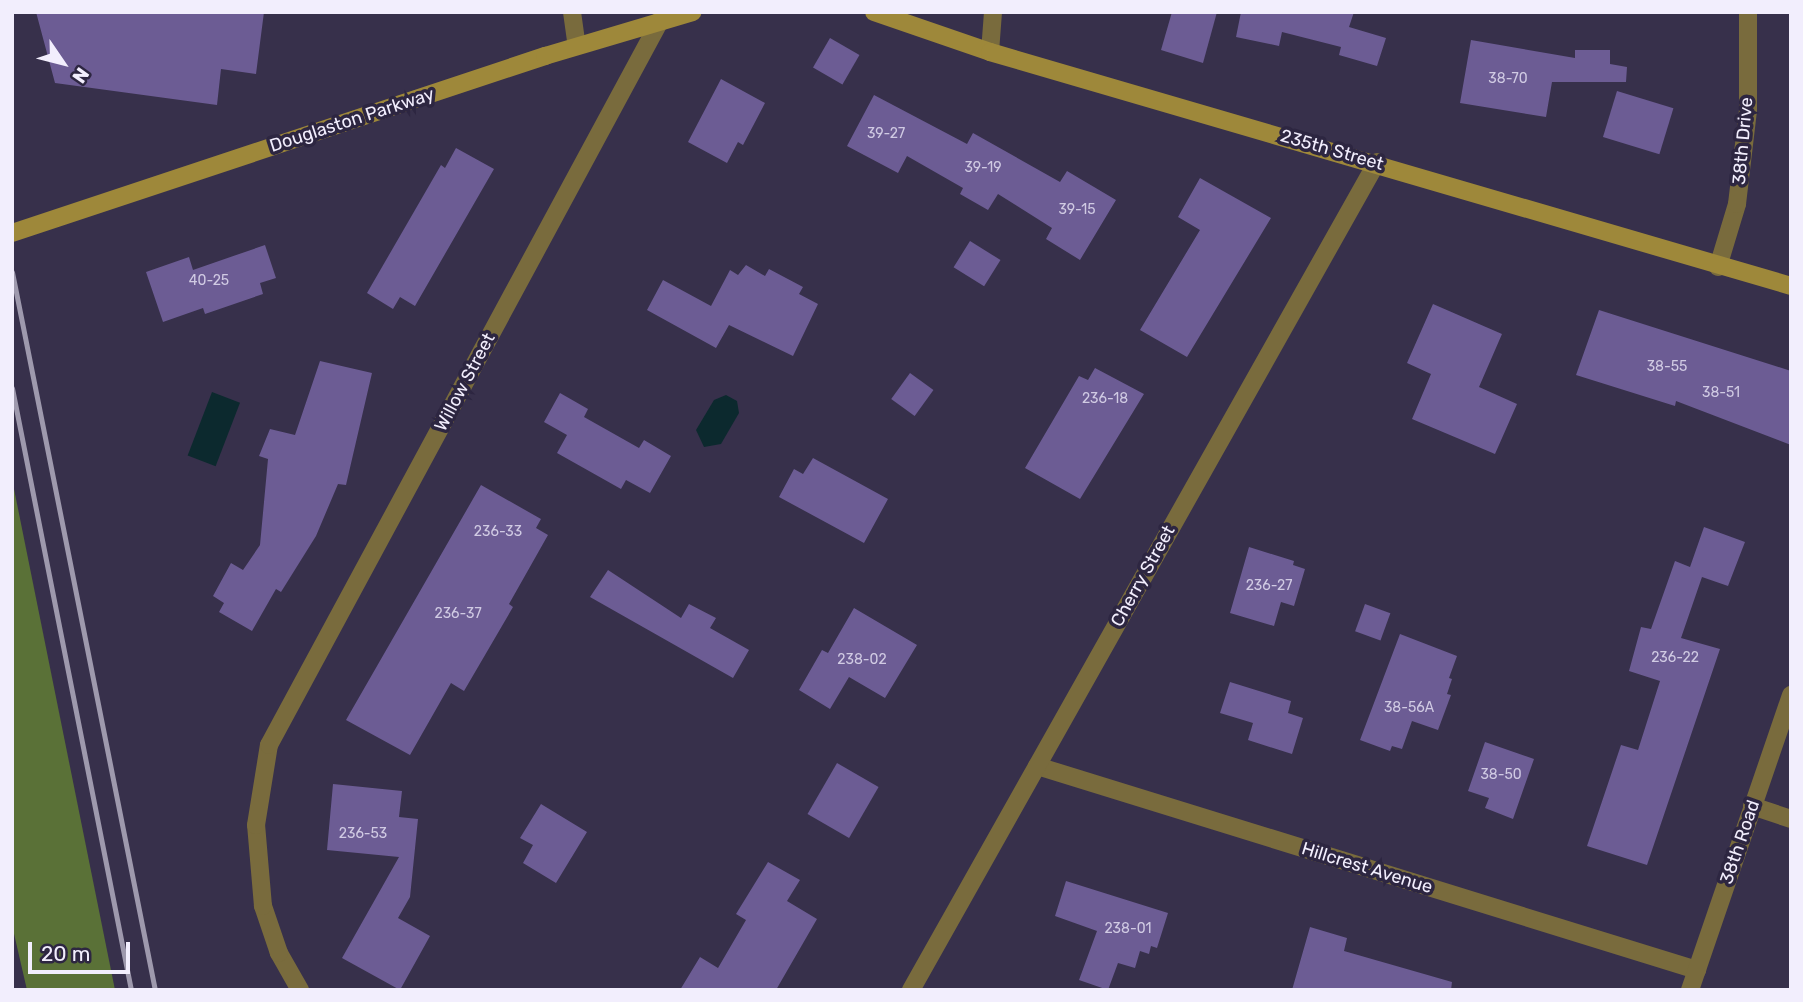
<!DOCTYPE html>
<html>
<head>
<meta charset="utf-8">
<style>
  body { margin:0 }
  #map { position:relative; width:1803px; height:1002px; overflow:hidden; background:#37304b; font-family:Rubik,sans-serif }
  div>[style] { position:absolute }
  [style*='--x'] { left:calc(var(--x)*1px); top:calc(var(--y)*1px); width:calc(var(--w)*1px); rotate:calc(var(--a)*1deg) }
  .forest>* { inset:0; background:#5a7137 }
  .water>* { inset:0; background:#0c292e; transform-origin:0 0 }
  .building>* { inset:0; background:#6c5c94; transform-origin:0 0 }
  .lane>* { height:18px; margin:-9px; padding:0 9px; transform-origin:9px; border-radius:9px; background:#796b3d }
  .street>* { height:18px; margin:-9px; padding:0 9px; transform-origin:9px; border-radius:9px; background:#796b3d }
  .secondary>* { height:18px; margin:-9px; padding:0 9px; transform-origin:9px; border-radius:9px; background:#9e883a }
  .rail>* { height:5px; margin:-2.5px; padding:0 2.5px; transform-origin:2.5px; border-radius:2.5px; background:#9e99ad }
  span { translate:-50% -50%; white-space:nowrap; text-align:center; line-height:1.15; -webkit-text-stroke:7px #2d2641; paint-order:stroke }
  .number-label { font-size:14px; color:#d0cae3 }
  .number-label span { -webkit-text-stroke-width:0 }
  .street-label { font-size:18px; color:#f2eefd }
  .frame { position:absolute; inset:0; border:14px solid #f2eefd; pointer-events:none }
  .north { position:absolute; left:28px; top:28px; width:70px; height:70px; -webkit-text-stroke:5px #2d2641; paint-order:stroke; rotate:125deg; font-size:19px; font-weight:700; line-height:28px; text-align:center; color:#f2eefd }
  .north::after { content:''; display:block; margin:auto; width:24px; height:32px; background:#f2eefd; clip-path:polygon(50% 0,100% 100%,50% 72%,0 100%) }
  .scale { position:absolute; left:28px; top:942px; width:102px; height:32px; box-sizing:border-box; border:4px solid #f2eefd; border-top:0; padding-left:9px; font-size:21px; line-height:24px; white-space:nowrap; color:#f2eefd; -webkit-text-stroke:5px #2d2641; paint-order:stroke }
</style>
</head>
<body>
<div id="map">
  <div class="forest">
    <div style="clip-path:polygon(12px 479px,115px 990px,27px 990px,12px 925px)"></div>
  </div>
  <div class="water">
    <div style="left:212px;top:392px;width:30px;height:68px;rotate:21deg"></div>
    <div style="clip-path:polygon(726px 395px,737px 401px,739px 413px,721px 444px,704px 447px,696px 430px,714px 400px)"></div>
  </div>
  <div class="building">
    <div style="clip-path:polygon(36px 12px,264px 12px,256px 74px,221px 69px,217px 105px,55px 83px)"></div>
    <div style="clip-path:polygon(1172px 12px,1217px 12px,1203px 63px,1161px 50px)"></div>
    <div style="clip-path:polygon(1241px 12px,1354px 12px,1349px 27px,1386px 38px,1377px 66px,1339px 55px,1341px 47px,1282px 32px,1279px 46px,1236px 37px)"></div>
    <div style="left:830px;top:38px;width:34px;height:34px;rotate:30deg"></div>
    <div style="clip-path:polygon(1471px 40px,1575px 58px,1575px 50px,1610px 50px,1610px 64px,1627px 67px,1626px 82px,1552px 82px,1546px 117px,1460px 103px)"></div>
    <div style="clip-path:polygon(721px 79px,765px 103px,743px 145px,738px 142px,727px 163px,688px 142px)"></div>
    <div style="left:1617px;top:91px;width:59px;height:48px;rotate:17deg"></div>
    <div style="clip-path:polygon(874px 95px,967px 144px,973px 133px,1060px 182px,1067px 171px,1116px 200px,1080px 260px,1046px 239px,1052px 228px,998px 194px,988px 210px,960px 194px,963px 188px,907px 156px,898px 173px,847px 146px)"></div>
    <div style="clip-path:polygon(456px 148px,494px 169px,415px 306px,400px 297px,393px 309px,367px 293px,441px 165px,445px 168px)"></div>
    <div style="clip-path:polygon(1200px 178px,1271px 218px,1187px 357px,1140px 330px,1200px 230px,1178px 217px)"></div>
    <div style="left:970px;top:241px;width:36px;height:31px;rotate:32deg"></div>
    <div style="clip-path:polygon(265px 245px,276px 278px,260px 283px,263px 294px,205px 314px,203px 308px,163px 322px,146px 272px,189px 257px,193px 270px)"></div>
    <div style="clip-path:polygon(746px 265px,765px 276px,769px 269px,803px 287px,799px 294px,818px 304px,793px 356px,729px 325px,716px 348px,647px 310px,663px 280px,711px 306px,730px 270px,738px 275px)"></div>
    <div style="clip-path:polygon(1433px 304px,1502px 334px,1479px 387px,1517px 404px,1495px 454px,1412px 419px,1431px 374px,1407px 363px)"></div>
    <div style="clip-path:polygon(1599px 310px,1791px 371px,1791px 445px,1676px 401px,1675px 406px,1576px 375px)"></div>
    <div style="clip-path:polygon(320px 361px,372px 373px,346px 485px,338px 484px,316px 536px,281px 592px,276px 589px,252px 631px,219px 612px,224px 603px,213px 596px,231px 563px,243px 570px,260px 545px,268px 459px,259px 456px,270px 429px,295px 435px)"></div>
    <div style="clip-path:polygon(1095px 368px,1144px 394px,1080px 499px,1025px 468px,1079px 376px,1088px 380px)"></div>
    <div style="left:910px;top:373px;width:29px;height:32px;rotate:36deg"></div>
    <div style="clip-path:polygon(560px 393px,588px 409px,584px 417px,639px 448px,644px 440px,671px 456px,650px 493px,626px 480px,621px 489px,557px 453px,567px 435px,544px 422px)"></div>
    <div style="clip-path:polygon(813px 458px,888px 499px,864px 543px,779px 497px,794px 469px,803px 474px)"></div>
    <div style="clip-path:polygon(481px 485px,541px 519px,536px 528px,548px 535px,509px 604px,513px 607px,464px 691px,451px 683px,410px 755px,346px 720px)"></div>
    <div style="clip-path:polygon(1704px 527px,1745px 542px,1728px 586px,1702px 577px,1681px 638px,1720px 649px,1647px 865px,1587px 846px,1621px 745px,1638px 750px,1660px 681px,1629px 671px,1641px 627px,1651px 629px,1675px 561px,1690px 567px)"></div>
    <div style="clip-path:polygon(1249px 547px,1294px 561px,1293px 565px,1305px 569px,1294px 606px,1281px 602px,1274px 626px,1230px 613px)"></div>
    <div style="clip-path:polygon(608px 570px,681px 618px,689px 604px,716px 618px,710px 628px,749px 650px,733px 678px,590px 597px)"></div>
    <div style="left:1365px;top:604px;width:27px;height:29px;rotate:20deg"></div>
    <div style="clip-path:polygon(854px 608px,917px 645px,885px 698px,849px 677px,830px 709px,799px 690px,822px 650px,828px 653px)"></div>
    <div style="clip-path:polygon(1400px 634px,1457px 656px,1449px 678px,1452px 679px,1447px 694px,1451px 695px,1438px 730px,1412px 721px,1402px 749px,1392px 746px,1390px 751px,1360px 740px)"></div>
    <div style="clip-path:polygon(1230px 682px,1291px 701px,1288px 713px,1303px 718px,1292px 754px,1248px 740px,1253px 723px,1220px 713px)"></div>
    <div style="clip-path:polygon(1485px 742px,1534px 759px,1513px 819px,1485px 808px,1489px 798px,1468px 791px)"></div>
    <div style="left:837px;top:763px;width:48px;height:59px;rotate:30deg"></div>
    <div style="clip-path:polygon(333px 784px,402px 791px,399px 817px,418px 819px,410px 897px,398px 918px,430px 936px,400px 990px,342px 958px,399px 857px,327px 850px)"></div>
    <div style="clip-path:polygon(541px 804px,587px 832px,556px 883px,523px 863px,533px 845px,520px 838px)"></div>
    <div style="clip-path:polygon(768px 862px,800px 880px,787px 901px,817px 919px,776px 990px,680px 990px,700px 957px,718px 968px,746px 920px,736px 914px)"></div>
    <div style="clip-path:polygon(1066px 881px,1168px 913px,1157px 948px,1151px 946px,1149px 954px,1140px 951px,1135px 968px,1118px 963px,1108px 990px,1079px 980px,1097px 931px,1055px 916px)"></div>
    <div style="clip-path:polygon(1310px 927px,1347px 938px,1344px 951px,1452px 982px,1451px 990px,1292px 990px)"></div>
  </div>
  <div class="lane">
    <div style="--x:990;--y:52;--w:40;--a:-85.7"></div>
  </div>
  <div class="street">
    <div style="--x:572;--y:12;--w:34;--a:82"></div>
    <div style="--x:1718;--y:267;--w:66;--a:-73.2"></div>
    <div style="--x:1737;--y:204;--w:94;--a:-83.3"></div>
    <div style="--x:1748;--y:111;--w:99;--a:-90"></div>
    <div style="--x:1037;--y:766;--w:691;--a:17.18"></div>
    <div style="--x:1752;--y:806;--w:41;--a:18.4"></div>
    <div style="--x:300;--y:990;--w:43;--a:-119.6"></div>
    <div style="--x:279;--y:953;--w:50;--a:-108.8"></div>
    <div style="--x:263;--y:906;--w:81;--a:-94.9"></div>
    <div style="--x:256;--y:825;--w:81;--a:-80.8"></div>
    <div style="--x:269;--y:745;--w:825;--a:-61.63"></div>
    <div style="--x:911;--y:990;--w:950;--a:-60.63"></div>
    <div style="--x:1690;--y:990;--w:312;--a:-71.1"></div>
  </div>
  <div class="secondary">
    <div style="--x:874;--y:12;--w:123;--a:19"></div>
    <div style="--x:990;--y:52;--w:834;--a:16.28"></div>
    <div style="--x:12;--y:233;--w:562;--a:-18.37"></div>
    <div style="--x:545;--y:56;--w:154;--a:-16.6"></div>
  </div>
  <div class="rail">
    <div style="--x:12;--y:272;--w:732;--a:78.74"></div>
    <div style="--x:12;--y:388;--w:614;--a:78.82"></div>
  </div>
  <div class="number-label">
    <span style="left:1508px;top:79px">38-70</span>
    <span style="left:886px;top:134px">39-27</span>
    <span style="left:983px;top:168px">39-19</span>
    <span style="left:1077px;top:210px">39-15</span>
    <span style="left:209px;top:281px">40-25</span>
    <span style="left:1667px;top:367px">38-55</span>
    <span style="left:1721px;top:393px">38-51</span>
    <span style="left:1105px;top:399px">236-18</span>
    <span style="left:498px;top:532px">236-33</span>
    <span style="left:1269px;top:586px">236-27</span>
    <span style="left:458px;top:614px">236-37</span>
    <span style="left:1675px;top:658px">236-22</span>
    <span style="left:862px;top:660px">238-02</span>
    <span style="left:1409px;top:708px">38-56A</span>
    <span style="left:1501px;top:775px">38-50</span>
    <span style="left:363px;top:834px">236-53</span>
    <span style="left:1128px;top:929px">238-01</span>
  </div>
  <div class="street-label">
    <span style="left:352px;top:120px;rotate:-18deg">Douglaston Parkway</span>
    <span style="left:1743px;top:141px;rotate:-85deg">38th Drive</span>
    <span style="left:1332px;top:150px;rotate:16deg">235th Street</span>
    <span style="left:465px;top:382px;rotate:-62deg">Willow Street</span>
    <span style="left:1143px;top:576px;rotate:-61deg">Cherry Street</span>
    <span style="left:1740px;top:842px;rotate:-71deg">38th Road</span>
    <span style="left:1367px;top:868px;rotate:17deg">Hillcrest Avenue</span>
  </div>
  <div class="frame"></div>
  <div class="north">N</div>
  <div class="scale">20 m</div>
</div>
</body>
</html>
